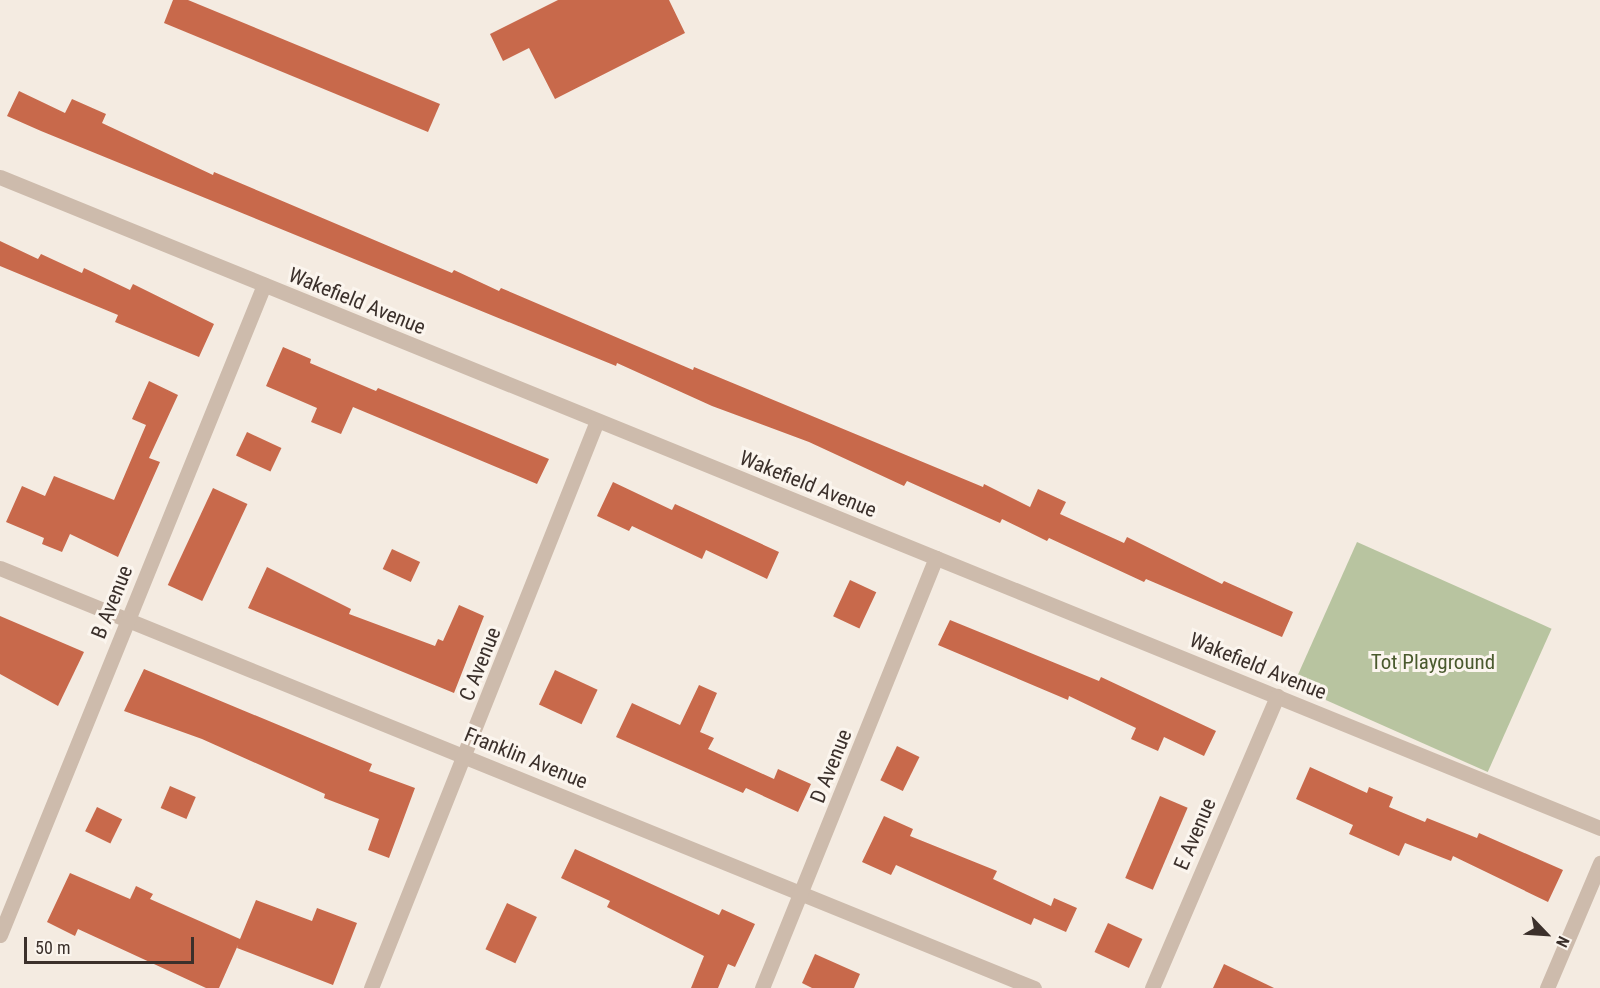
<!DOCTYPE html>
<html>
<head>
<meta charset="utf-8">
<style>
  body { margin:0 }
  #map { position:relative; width:1600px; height:988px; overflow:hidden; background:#f4ebe1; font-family:"Roboto Condensed",sans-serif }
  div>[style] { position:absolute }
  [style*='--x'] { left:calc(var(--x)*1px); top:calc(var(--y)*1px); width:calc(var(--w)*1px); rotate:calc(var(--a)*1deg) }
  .green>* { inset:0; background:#b8c4a0; transform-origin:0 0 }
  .building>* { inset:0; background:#c8694b; transform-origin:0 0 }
  .minor>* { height:15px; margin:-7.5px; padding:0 7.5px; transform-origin:7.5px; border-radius:7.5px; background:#cdbbac }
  span { translate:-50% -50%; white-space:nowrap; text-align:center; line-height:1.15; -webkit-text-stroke:6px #fbf5ee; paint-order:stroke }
  .street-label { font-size:21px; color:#3b302b }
  .park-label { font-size:21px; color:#4a5a2e }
  .north { position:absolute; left:1516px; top:904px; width:60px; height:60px; -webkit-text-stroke:4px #fbf5ee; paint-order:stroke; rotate:115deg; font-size:16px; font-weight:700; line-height:24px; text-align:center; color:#3b302b }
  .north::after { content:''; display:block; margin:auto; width:21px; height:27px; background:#3b302b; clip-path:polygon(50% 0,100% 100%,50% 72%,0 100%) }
  .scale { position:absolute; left:24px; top:937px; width:170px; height:27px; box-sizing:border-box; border:3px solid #3b302b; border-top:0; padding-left:8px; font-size:18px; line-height:21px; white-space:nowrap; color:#3b302b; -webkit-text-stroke:4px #fbf5ee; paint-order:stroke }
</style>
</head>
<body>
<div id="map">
  <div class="green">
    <div style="left:1357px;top:542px;width:213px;height:157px;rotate:24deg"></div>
  </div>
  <div class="building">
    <div style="clip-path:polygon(173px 0,188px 0,440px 104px,428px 132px,164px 23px)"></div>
    <div style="clip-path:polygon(558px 0,669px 0,685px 33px,555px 99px,529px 48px,503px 61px,490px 34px)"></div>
    <div style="clip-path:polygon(19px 91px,65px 113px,72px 99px,106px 114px,102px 123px,213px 175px,214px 172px,452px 273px,454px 270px,499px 291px,501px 288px,693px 370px,694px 367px,983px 487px,984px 484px,1030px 507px,1038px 489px,1066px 502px,1060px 514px,1124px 543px,1127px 537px,1222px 584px,1224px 581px,1293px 612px,1282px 637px,1146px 579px,1144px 582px,1049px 538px,1047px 541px,1002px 519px,1000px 523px,907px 481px,904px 486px,809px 442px,712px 406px,617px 363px,616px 366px,41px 131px,7px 116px)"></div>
    <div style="clip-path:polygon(0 241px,38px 259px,41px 254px,82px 273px,84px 268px,130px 290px,133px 284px,214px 324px,199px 357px,115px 322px,118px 315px,0 266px)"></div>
    <div style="clip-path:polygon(283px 347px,311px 359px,310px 363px,376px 391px,378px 388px,549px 459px,537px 484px,353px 407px,341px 434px,311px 422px,317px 408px,266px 386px)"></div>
    <div style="clip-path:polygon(149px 381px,178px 395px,149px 458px,160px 462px,118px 557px,70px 534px,62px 552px,42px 544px,44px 538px,6px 522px,22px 486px,45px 496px,54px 476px,114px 500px,146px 425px,132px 419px)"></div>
    <div style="left:247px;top:432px;width:38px;height:26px;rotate:25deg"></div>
    <div style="clip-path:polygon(613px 482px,672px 510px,675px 504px,779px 552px,767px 579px,706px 550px,702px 559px,632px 526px,629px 531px,597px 516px)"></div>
    <div style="left:213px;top:488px;width:38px;height:107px;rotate:25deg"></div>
    <div style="left:392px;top:549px;width:31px;height:22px;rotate:25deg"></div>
    <div style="clip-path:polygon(267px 567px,351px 609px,349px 614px,435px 646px,438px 639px,443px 641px,459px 605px,484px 616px,454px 693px,248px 608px)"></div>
    <div style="left:850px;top:580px;width:29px;height:40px;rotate:25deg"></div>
    <div style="clip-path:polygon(0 616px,84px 652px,58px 706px,0 674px)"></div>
    <div style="clip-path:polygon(950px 620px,1099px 681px,1101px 677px,1216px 731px,1204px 756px,1164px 737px,1158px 751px,1131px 739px,1136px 728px,1069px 696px,1068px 700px,938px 645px)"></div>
    <div style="clip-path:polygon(144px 669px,372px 764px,369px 771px,415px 788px,389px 858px,368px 850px,379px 819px,324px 798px,325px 794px,202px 739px,124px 711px)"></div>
    <div style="left:555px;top:670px;width:47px;height:38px;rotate:25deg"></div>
    <div style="clip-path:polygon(699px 685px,717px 693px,700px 732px,714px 738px,708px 749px,774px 779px,778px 769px,811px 784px,798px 812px,746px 788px,743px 793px,616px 737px,632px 703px,680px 725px)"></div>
    <div style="left:897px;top:746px;width:25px;height:38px;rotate:26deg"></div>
    <div style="clip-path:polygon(1310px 767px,1367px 793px,1369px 787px,1393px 797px,1389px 807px,1425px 822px,1427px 818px,1477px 838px,1479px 833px,1563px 870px,1548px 902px,1453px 856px,1451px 861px,1405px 843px,1399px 856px,1349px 834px,1353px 825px,1296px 799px)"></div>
    <div style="left:170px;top:786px;width:28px;height:24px;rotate:23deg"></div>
    <div style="left:1160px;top:796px;width:30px;height:89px;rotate:23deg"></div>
    <div style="left:97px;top:807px;width:28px;height:27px;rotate:26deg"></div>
    <div style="clip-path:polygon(884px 816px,913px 829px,910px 836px,997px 871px,993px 879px,1051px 906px,1054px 898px,1077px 908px,1066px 932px,1034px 918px,1031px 925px,896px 865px,891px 875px,862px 862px)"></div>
    <div style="clip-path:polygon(575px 849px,719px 915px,722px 909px,755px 924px,735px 967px,728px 964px,718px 988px,691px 988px,704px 956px,607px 907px,610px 901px,561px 878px)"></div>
    <div style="clip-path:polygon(70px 873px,130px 899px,136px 886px,153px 894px,150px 899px,240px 939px,256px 900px,312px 921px,317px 908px,357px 923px,333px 985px,237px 948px,238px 945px,219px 988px,206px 988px,78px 929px,75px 936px,47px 922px)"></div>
    <div style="left:507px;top:903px;width:33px;height:51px;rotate:25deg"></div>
    <div style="left:1108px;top:923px;width:38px;height:32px;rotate:25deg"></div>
    <div style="clip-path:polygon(815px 954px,860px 974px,854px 988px,812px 988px,802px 983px)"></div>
    <div style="clip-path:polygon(1224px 964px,1274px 988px,1213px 988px)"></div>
  </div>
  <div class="minor">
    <div style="--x:0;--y:177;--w:1727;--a:22.14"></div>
    <div style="--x:0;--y:568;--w:1116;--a:22.11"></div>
    <div style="--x:0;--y:935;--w:702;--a:-67.9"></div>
    <div style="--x:371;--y:988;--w:610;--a:-68.27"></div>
    <div style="--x:762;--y:988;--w:464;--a:-68"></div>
    <div style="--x:1152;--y:988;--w:318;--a:-66.8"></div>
    <div style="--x:1547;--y:988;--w:136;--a:-67"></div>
  </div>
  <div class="street-label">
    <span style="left:357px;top:301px;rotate:22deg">Wakefield Avenue</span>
    <span style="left:808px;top:484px;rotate:22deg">Wakefield Avenue</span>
    <span style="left:112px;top:602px;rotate:-68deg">B Avenue</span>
    <span style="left:480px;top:664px;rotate:-68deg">C Avenue</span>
    <span style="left:1258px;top:666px;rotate:22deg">Wakefield Avenue</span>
    <span style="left:526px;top:758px;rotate:22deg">Franklin Avenue</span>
    <span style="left:831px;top:766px;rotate:-68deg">D Avenue</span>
    <span style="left:1195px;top:834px;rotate:-67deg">E Avenue</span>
  </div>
  <div class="park-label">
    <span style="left:1433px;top:662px">Tot Playground</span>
  </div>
  <div class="north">N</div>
  <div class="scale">50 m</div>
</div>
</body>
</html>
